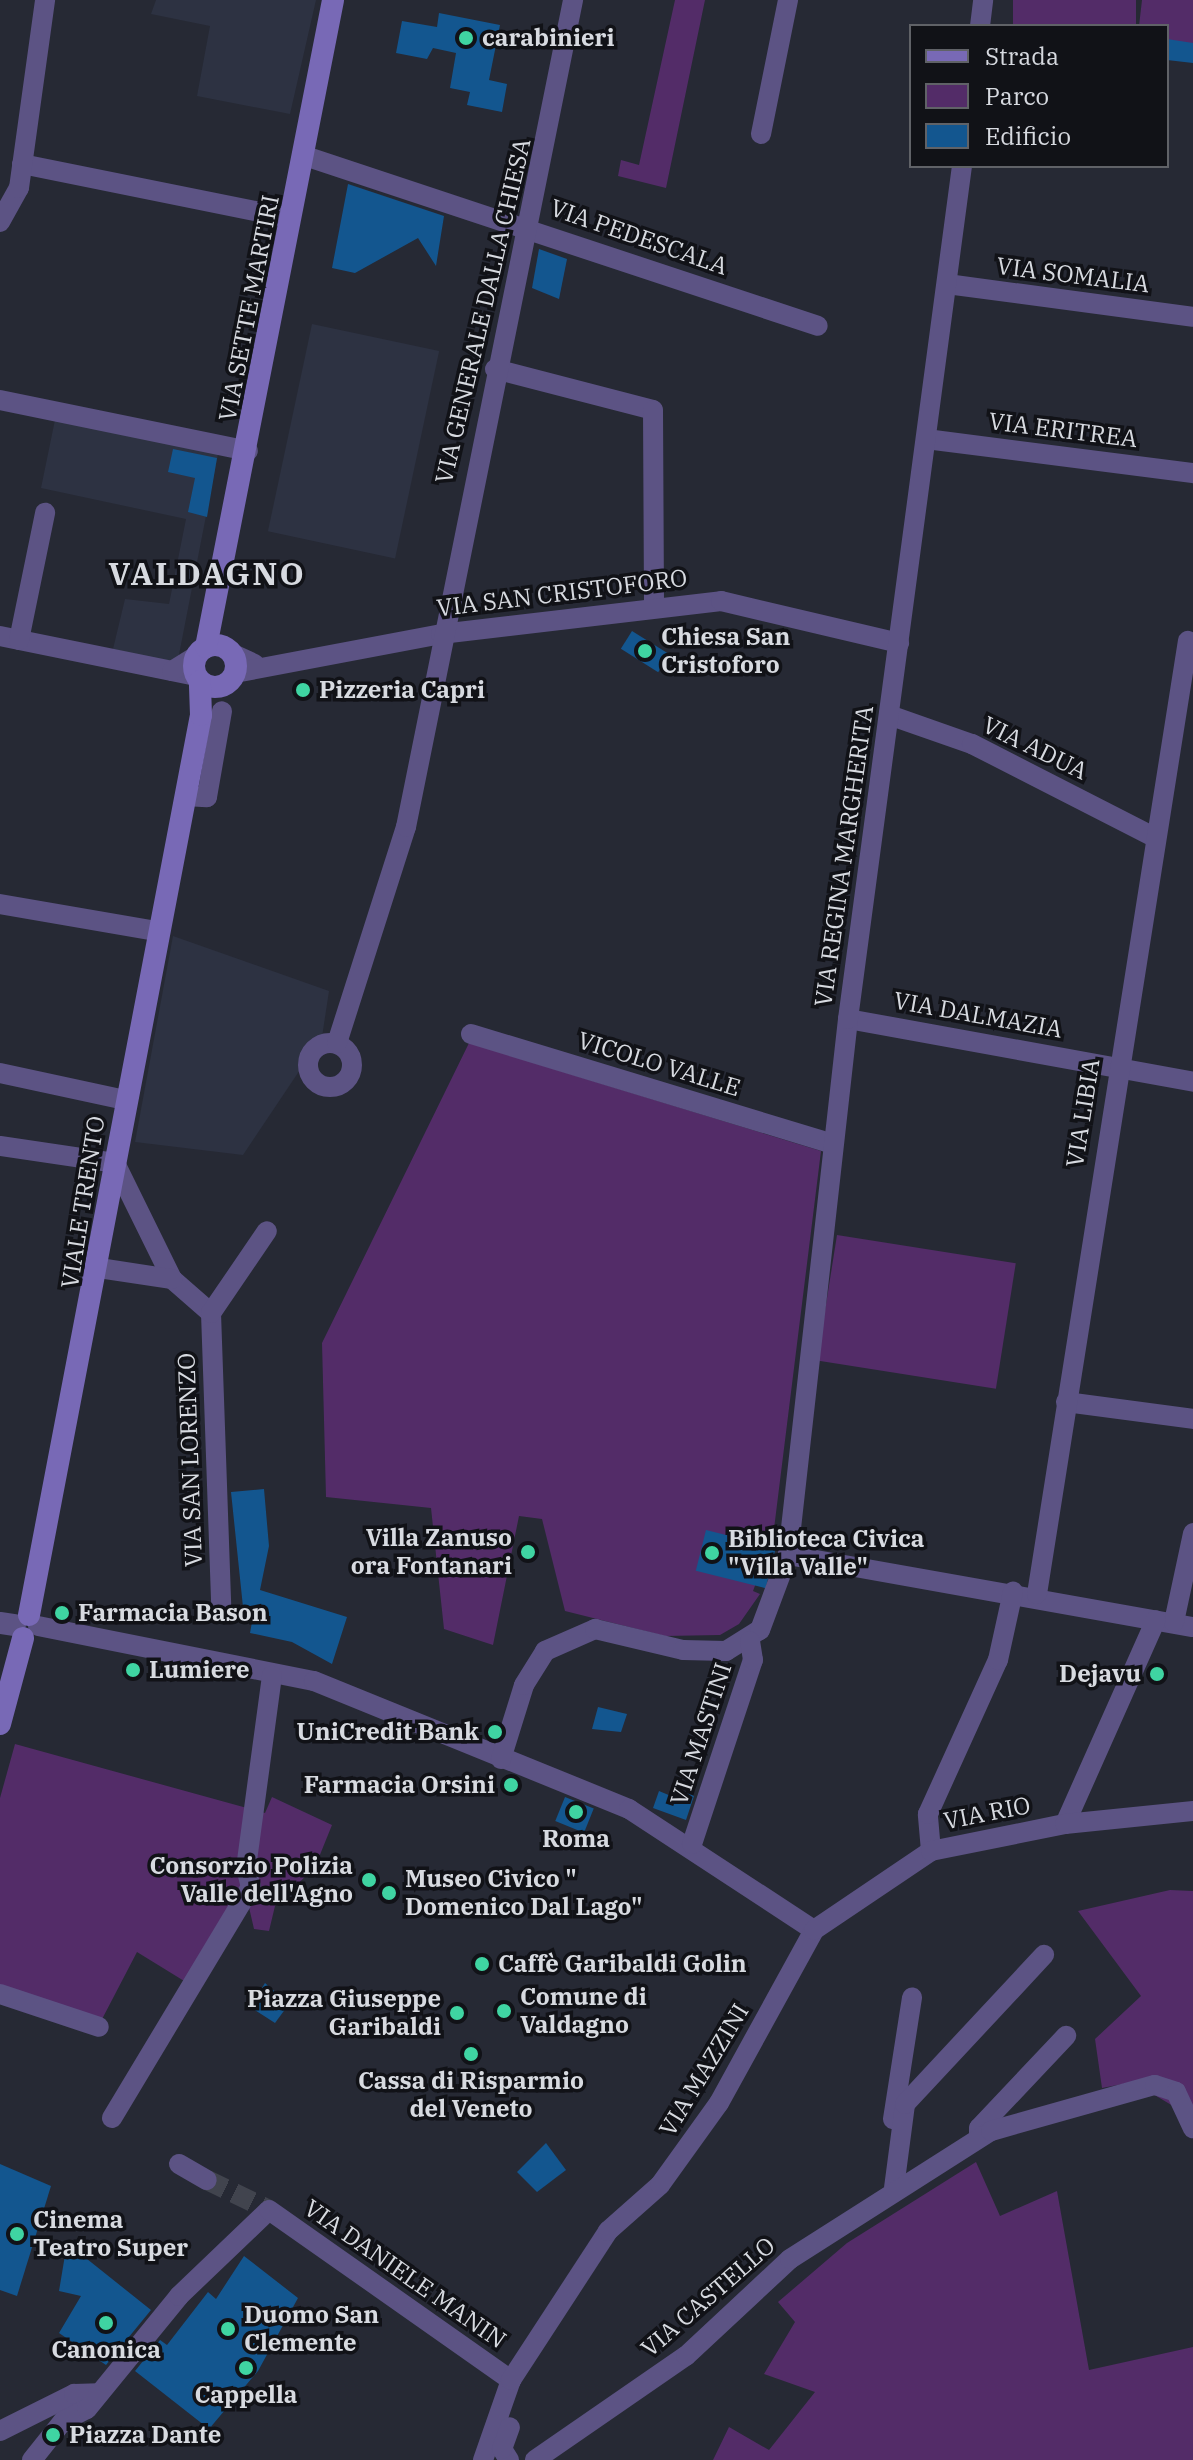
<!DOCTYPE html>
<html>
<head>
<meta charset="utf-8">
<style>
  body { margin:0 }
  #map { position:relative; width:1193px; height:2460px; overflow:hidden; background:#262934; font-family:"IBM Plex Serif",serif }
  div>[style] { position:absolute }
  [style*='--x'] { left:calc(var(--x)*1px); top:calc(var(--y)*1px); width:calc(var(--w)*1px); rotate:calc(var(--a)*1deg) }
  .built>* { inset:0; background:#2d3242; transform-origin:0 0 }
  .green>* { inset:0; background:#532c68; transform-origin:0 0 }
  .building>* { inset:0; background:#13568f; transform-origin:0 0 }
  .minor-tunnel>* { height:20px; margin-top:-10px; transform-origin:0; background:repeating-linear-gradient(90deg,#41444e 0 20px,transparent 0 30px) }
  .minor>* { height:20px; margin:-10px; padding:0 10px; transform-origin:10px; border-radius:10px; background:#5c5384 }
  .minor>.ring { margin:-10px; padding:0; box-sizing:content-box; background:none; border:20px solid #5c5384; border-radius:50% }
  .tertiary>* { height:22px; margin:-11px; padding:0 11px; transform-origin:11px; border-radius:11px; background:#5c5384 }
  .secondary>* { height:22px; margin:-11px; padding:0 11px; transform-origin:11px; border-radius:11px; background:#7869b6 }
  .secondary>.ring { margin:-11px; padding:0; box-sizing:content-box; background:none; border:22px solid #7869b6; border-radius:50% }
  .dots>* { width:22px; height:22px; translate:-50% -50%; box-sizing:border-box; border:4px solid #111217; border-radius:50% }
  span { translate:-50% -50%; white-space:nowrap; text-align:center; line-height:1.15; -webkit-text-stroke:7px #111217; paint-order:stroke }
  .poi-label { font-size:24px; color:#d7dae0; font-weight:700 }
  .left { translate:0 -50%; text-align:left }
  .right { translate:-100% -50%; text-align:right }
  .street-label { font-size:24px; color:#d7dae0 }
  .district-label { font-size:32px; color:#d7dae0; font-weight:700; letter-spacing:2px }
  .legend { position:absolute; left:909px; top:24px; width:260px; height:144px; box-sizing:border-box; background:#111217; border:2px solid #606267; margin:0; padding:10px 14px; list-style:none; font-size:24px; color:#d7dae0 }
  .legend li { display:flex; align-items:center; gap:16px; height:40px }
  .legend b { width:40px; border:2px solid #606267 }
</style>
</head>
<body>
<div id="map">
  <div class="built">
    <div style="clip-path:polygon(156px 0,316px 0,290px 114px,197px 96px,210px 26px,151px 14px)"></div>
    <div style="left:312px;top:324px;width:130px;height:212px;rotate:12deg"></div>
    <div style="clip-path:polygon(56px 415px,219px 449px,177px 665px,113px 649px,125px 599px,169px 604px,186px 519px,41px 488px)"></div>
    <div style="clip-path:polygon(173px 936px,329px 991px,322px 1037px,243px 1155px,135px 1142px)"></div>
  </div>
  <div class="green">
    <div style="clip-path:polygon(675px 0,705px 0,666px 188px,618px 176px,621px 160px,639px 165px)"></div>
    <div style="left:1013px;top:0;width:123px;height:26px"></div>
    <div style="clip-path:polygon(1142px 0,1193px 0,1193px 60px,1167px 58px,1167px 26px,1139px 26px)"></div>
    <div style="clip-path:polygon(469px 1043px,821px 1151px,773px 1537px,753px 1591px,760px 1594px,739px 1624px,720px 1635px,665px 1636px,565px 1611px,542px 1519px,519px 1516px,493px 1645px,444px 1629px,431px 1508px,326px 1497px,322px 1343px)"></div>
    <div style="left:837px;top:1235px;width:181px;height:127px;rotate:9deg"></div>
    <div style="clip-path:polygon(15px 1744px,265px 1813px,272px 1797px,332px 1825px,315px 1867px,275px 1906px,269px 1931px,254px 1929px,248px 1903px,189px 1984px,137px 1952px,100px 2023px,0 1991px,0 1798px)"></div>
    <div style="clip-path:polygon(1170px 1890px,1193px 1891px,1193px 2118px,1133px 2082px,1102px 2088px,1095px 2039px,1141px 1996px,1078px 1911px)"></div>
    <div style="clip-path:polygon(976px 2162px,1000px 2216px,1057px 2191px,1089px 2370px,1193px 2347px,1193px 2460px,713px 2460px,729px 2427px,769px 2450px,815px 2392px,764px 2374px,795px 2322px,778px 2302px,847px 2243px)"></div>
  </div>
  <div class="building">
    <div style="clip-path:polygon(439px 13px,500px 25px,489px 80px,507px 84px,502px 112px,467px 105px,470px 92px,450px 88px,456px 53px,433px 48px,427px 59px,396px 53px,402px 21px,437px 27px)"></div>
    <div style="clip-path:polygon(1167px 39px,1193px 43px,1193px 63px,1167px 60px)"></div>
    <div style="clip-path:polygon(348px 184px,444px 216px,436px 266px,418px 238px,355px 273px,332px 268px)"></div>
    <div style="clip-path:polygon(539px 249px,567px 259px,559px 299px,532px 288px)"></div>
    <div style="clip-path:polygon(173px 449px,217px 458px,207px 517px,188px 512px,195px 478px,168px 472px)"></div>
    <div style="left:632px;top:631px;width:44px;height:21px;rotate:32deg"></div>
    <div style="clip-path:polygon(264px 1489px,269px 1546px,260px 1590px,347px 1617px,332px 1664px,292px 1642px,250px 1633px,254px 1611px,243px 1607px,231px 1492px)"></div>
    <div style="left:706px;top:1530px;width:72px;height:42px;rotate:14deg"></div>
    <div style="clip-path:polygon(598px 1707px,627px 1714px,621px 1732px,592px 1729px)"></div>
    <div style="clip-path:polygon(675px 1788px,694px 1796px,686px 1820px,653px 1808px,659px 1791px,671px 1796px)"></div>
    <div style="left:565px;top:1797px;width:31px;height:26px;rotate:22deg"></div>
    <div style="clip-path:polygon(265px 1983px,289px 2004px,275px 2023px,250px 2007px)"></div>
    <div style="clip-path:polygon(546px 2143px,566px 2170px,537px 2192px,517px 2172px)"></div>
    <div style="clip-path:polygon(0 2164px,51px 2186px,17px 2296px,0 2290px)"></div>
    <div style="clip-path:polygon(67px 2243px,151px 2310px,106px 2365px,59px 2333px,81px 2296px,59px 2291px)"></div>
    <div style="clip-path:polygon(244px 2256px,298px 2298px,258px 2371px,209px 2429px,135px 2371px,160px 2340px,167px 2345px,208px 2292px,216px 2299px)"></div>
  </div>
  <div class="minor-tunnel">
    <div style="--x:207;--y:2180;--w:69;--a:25.8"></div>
  </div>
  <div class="minor">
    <div style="--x:980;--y:26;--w:26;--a:-83"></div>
    <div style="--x:761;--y:134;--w:137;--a:-78.6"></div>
    <div style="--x:305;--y:156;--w:540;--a:18.33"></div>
    <div style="--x:22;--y:164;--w:274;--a:11.4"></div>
    <div style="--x:0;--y:222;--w:39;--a:-61"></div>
    <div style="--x:19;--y:188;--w:190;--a:-82.1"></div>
    <div style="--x:947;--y:284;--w:248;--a:7.6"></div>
    <div style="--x:495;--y:369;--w:163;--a:14.5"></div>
    <div style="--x:653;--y:410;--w:195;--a:89.7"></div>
    <div style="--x:0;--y:400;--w:253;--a:11.6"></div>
    <div style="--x:926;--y:439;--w:269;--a:7.3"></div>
    <div style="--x:0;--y:636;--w:200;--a:11.5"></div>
    <div style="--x:19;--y:640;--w:130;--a:-78.4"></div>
    <div style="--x:231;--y:653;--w:26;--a:25"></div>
    <div style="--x:172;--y:671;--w:28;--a:-32"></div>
    <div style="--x:235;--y:673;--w:210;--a:-10.7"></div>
    <div style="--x:441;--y:634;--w:282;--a:-6.7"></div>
    <div style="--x:721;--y:601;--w:183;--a:13.3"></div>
    <div style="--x:889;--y:715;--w:88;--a:19.3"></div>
    <div style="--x:972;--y:744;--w:204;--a:27.1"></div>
    <div style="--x:185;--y:796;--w:22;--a:3"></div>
    <div style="--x:207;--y:797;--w:87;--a:-80.1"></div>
    <div style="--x:0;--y:904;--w:159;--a:9.8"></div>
    <div style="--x:848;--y:1019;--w:351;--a:10.3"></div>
    <div style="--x:471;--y:1034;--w:378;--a:16.9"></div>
    <div class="ring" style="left:308px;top:1043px;width:24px;height:24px"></div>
    <div style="--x:337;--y:1043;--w:227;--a:-72.3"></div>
    <div style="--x:406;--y:827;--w:844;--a:-78.58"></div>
    <div style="--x:0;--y:1073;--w:128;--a:12.2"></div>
    <div style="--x:0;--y:1146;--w:116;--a:8.4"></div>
    <div style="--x:115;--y:1163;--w:129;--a:63.8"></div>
    <div style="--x:172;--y:1279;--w:52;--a:41.1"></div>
    <div style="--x:99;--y:1268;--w:74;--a:8.6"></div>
    <div style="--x:211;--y:1313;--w:292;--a:88"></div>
    <div style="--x:211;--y:1313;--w:99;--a:-55.7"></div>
    <div style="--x:1066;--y:1402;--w:128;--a:7.6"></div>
    <div style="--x:788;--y:1555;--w:411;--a:10.1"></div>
    <div style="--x:1037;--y:1594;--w:965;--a:-81"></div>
    <div style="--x:1174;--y:1622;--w:91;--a:-77.9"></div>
    <div style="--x:38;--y:1626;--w:281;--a:11.3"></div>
    <div style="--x:314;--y:1681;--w:340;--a:22.1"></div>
    <div style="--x:629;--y:1809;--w:221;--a:33.2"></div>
    <div style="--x:501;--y:1759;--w:77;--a:-72.7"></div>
    <div style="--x:524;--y:1685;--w:40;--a:-58"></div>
    <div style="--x:545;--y:1651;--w:55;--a:-23.7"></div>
    <div style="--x:595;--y:1629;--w:90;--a:13.4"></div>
    <div style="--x:683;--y:1650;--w:43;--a:1.3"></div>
    <div style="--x:726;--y:1651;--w:40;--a:-32"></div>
    <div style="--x:760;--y:1630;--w:80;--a:-69.5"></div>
    <div style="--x:788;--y:1555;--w:539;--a:-83.61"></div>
    <div style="--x:848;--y:1019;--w:861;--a:-82.39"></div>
    <div style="--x:1065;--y:1824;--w:223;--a:-66"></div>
    <div style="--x:692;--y:1844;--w:194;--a:-71.7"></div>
    <div style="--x:753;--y:1660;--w:19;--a:-99"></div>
    <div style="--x:931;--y:1851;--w:37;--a:-95"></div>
    <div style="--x:928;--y:1814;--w:169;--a:-65.6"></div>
    <div style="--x:998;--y:1660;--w:70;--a:-77.6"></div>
    <div style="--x:0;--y:1994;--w:104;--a:18.4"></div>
    <div style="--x:112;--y:2118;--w:270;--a:-59"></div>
    <div style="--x:251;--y:1887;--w:20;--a:-105"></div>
    <div style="--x:246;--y:1868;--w:194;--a:-82.3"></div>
    <div style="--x:893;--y:2119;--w:123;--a:-81.1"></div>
    <div style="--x:979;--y:2137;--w:9;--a:-90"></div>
    <div style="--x:979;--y:2128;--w:127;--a:-46.6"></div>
    <div style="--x:179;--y:2164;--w:32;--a:30"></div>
    <div style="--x:894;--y:2188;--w:85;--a:-82.5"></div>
    <div style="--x:905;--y:2104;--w:204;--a:-47"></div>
    <div style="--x:0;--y:2431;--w:83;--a:-26.6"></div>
    <div style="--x:74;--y:2394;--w:24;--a:-2"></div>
    <div style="--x:32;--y:2460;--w:50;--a:-51.5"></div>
    <div style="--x:63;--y:2421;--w:27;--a:-27"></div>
    <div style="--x:87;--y:2409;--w:146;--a:-50.8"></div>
    <div style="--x:179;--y:2296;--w:124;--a:-43.7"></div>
    <div style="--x:269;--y:2210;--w:296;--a:35.1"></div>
    <div style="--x:483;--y:2460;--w:85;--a:-70.7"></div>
    <div style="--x:511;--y:2380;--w:178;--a:-56.9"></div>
    <div style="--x:608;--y:2231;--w:69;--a:-41.5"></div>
    <div style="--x:660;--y:2185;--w:101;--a:-54.3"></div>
    <div style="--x:719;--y:2103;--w:197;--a:-61.2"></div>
    <div style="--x:814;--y:1930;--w:141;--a:-34"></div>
    <div style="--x:931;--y:1851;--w:137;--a:-11.4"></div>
    <div style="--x:1065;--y:1824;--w:129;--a:-5.8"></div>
    <div style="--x:509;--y:2460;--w:13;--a:-122"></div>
    <div style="--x:502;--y:2449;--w:23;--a:-70"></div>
    <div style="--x:535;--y:2460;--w:183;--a:-34.6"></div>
    <div style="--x:686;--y:2356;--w:142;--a:-43"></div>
    <div style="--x:790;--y:2259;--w:238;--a:-32.5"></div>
    <div style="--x:991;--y:2131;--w:170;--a:-15.7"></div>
    <div style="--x:1155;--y:2085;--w:22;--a:18"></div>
    <div style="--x:1176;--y:2092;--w:40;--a:65"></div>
  </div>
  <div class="tertiary">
    <div style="--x:0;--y:1623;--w:15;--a:8"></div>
  </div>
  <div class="secondary">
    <div class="ring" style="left:194px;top:645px;width:20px;height:20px"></div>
    <div style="--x:206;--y:647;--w:659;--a:-78.89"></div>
    <div style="--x:29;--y:1615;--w:916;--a:-79.18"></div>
    <div style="--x:201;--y:715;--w:34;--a:-92"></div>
    <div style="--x:0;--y:1724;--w:89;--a:-75"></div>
  </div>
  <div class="dots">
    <div style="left:466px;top:38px;background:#3fd4a2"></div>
    <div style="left:645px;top:651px;background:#3fd4a2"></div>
    <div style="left:303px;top:690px;background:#3fd4a2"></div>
    <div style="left:528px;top:1552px;background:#3fd4a2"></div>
    <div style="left:712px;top:1553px;background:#3fd4a2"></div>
    <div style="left:62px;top:1613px;background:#3fd4a2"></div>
    <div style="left:133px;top:1670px;background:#3fd4a2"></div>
    <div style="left:1157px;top:1674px;background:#3fd4a2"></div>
    <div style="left:495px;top:1732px;background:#3fd4a2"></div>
    <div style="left:511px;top:1785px;background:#3fd4a2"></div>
    <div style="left:576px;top:1812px;background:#3fd4a2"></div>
    <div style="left:369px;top:1880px;background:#3fd4a2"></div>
    <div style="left:389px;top:1893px;background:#3fd4a2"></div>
    <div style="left:482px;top:1964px;background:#3fd4a2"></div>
    <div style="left:504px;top:2011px;background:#3fd4a2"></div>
    <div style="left:457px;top:2013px;background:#3fd4a2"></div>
    <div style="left:471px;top:2054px;background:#3fd4a2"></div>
    <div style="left:17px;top:2234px;background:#3fd4a2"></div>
    <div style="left:106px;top:2323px;background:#3fd4a2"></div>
    <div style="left:228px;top:2329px;background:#3fd4a2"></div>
    <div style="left:246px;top:2368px;background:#3fd4a2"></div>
    <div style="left:53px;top:2435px;background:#3fd4a2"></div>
  </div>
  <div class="poi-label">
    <span class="left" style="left:482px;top:38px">carabinieri</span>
    <span class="left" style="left:661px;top:651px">Chiesa San<br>Cristoforo</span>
    <span class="left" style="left:319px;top:690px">Pizzeria Capri</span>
    <span class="right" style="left:512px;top:1552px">Villa Zanuso<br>ora Fontanari</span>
    <span class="left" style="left:728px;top:1553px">Biblioteca Civica<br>"Villa Valle"</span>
    <span class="left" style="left:78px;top:1613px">Farmacia Bason</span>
    <span class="left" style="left:149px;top:1670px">Lumiere</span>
    <span class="right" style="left:1141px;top:1674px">Dejavu</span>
    <span class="right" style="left:479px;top:1732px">UniCredit Bank</span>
    <span class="right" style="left:495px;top:1785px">Farmacia Orsini</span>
    <span style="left:576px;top:1839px">Roma</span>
    <span class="right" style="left:353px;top:1880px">Consorzio Polizia<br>Valle dell'Agno</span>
    <span class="left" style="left:405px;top:1893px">Museo Civico "<br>Domenico Dal Lago"</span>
    <span class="left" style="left:498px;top:1964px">Caffè Garibaldi Golin</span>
    <span class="left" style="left:520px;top:2011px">Comune di<br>Valdagno</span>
    <span class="right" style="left:441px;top:2013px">Piazza Giuseppe<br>Garibaldi</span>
    <span style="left:471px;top:2095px">Cassa di Risparmio<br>del Veneto</span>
    <span class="left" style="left:33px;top:2234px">Cinema<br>Teatro Super</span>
    <span class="left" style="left:244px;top:2329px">Duomo San<br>Clemente</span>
    <span style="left:106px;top:2350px">Canonica</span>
    <span style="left:246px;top:2395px">Cappella</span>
    <span class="left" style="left:69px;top:2435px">Piazza Dante</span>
  </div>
  <div class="street-label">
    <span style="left:639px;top:237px;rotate:19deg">VIA PEDESCALA</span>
    <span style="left:1073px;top:275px;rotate:7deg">VIA SOMALIA</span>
    <span style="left:249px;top:308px;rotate:-79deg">VIA SETTE MARTIRI</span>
    <span style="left:483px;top:311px;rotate:-77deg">VIA GENERALE DALLA CHIESA</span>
    <span style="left:1063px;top:430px;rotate:7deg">VIA ERITREA</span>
    <span style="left:562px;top:593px;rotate:-7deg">VIA SAN CRISTOFORO</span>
    <span style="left:1035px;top:748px;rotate:26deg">VIA ADUA</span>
    <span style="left:844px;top:856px;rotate:-82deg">VIA REGINA MARGHERITA</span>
    <span style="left:978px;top:1015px;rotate:10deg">VIA DALMAZIA</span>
    <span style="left:659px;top:1064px;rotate:17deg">VICOLO VALLE</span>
    <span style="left:1083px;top:1113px;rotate:-81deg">VIA LIBIA</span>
    <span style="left:83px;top:1202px;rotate:-81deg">VIALE TRENTO</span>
    <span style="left:190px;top:1460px;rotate:-92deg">VIA SAN LORENZO</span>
    <span style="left:701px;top:1734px;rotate:-72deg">VIA MASTINI</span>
    <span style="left:987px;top:1813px;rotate:-11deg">VIA RIO</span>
    <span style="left:704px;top:2070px;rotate:-59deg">VIA MAZZINI</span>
    <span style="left:405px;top:2274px;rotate:35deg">VIA DANIELE MANIN</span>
    <span style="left:708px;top:2297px;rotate:-41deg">VIA CASTELLO</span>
  </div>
  <div class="district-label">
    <span style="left:207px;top:573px">VALDAGNO</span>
  </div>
  <ul class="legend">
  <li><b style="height:10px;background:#7869b6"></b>Strada</li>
  <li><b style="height:22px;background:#532c68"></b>Parco</li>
  <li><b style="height:22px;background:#13568f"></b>Edificio</li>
  </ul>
</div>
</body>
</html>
